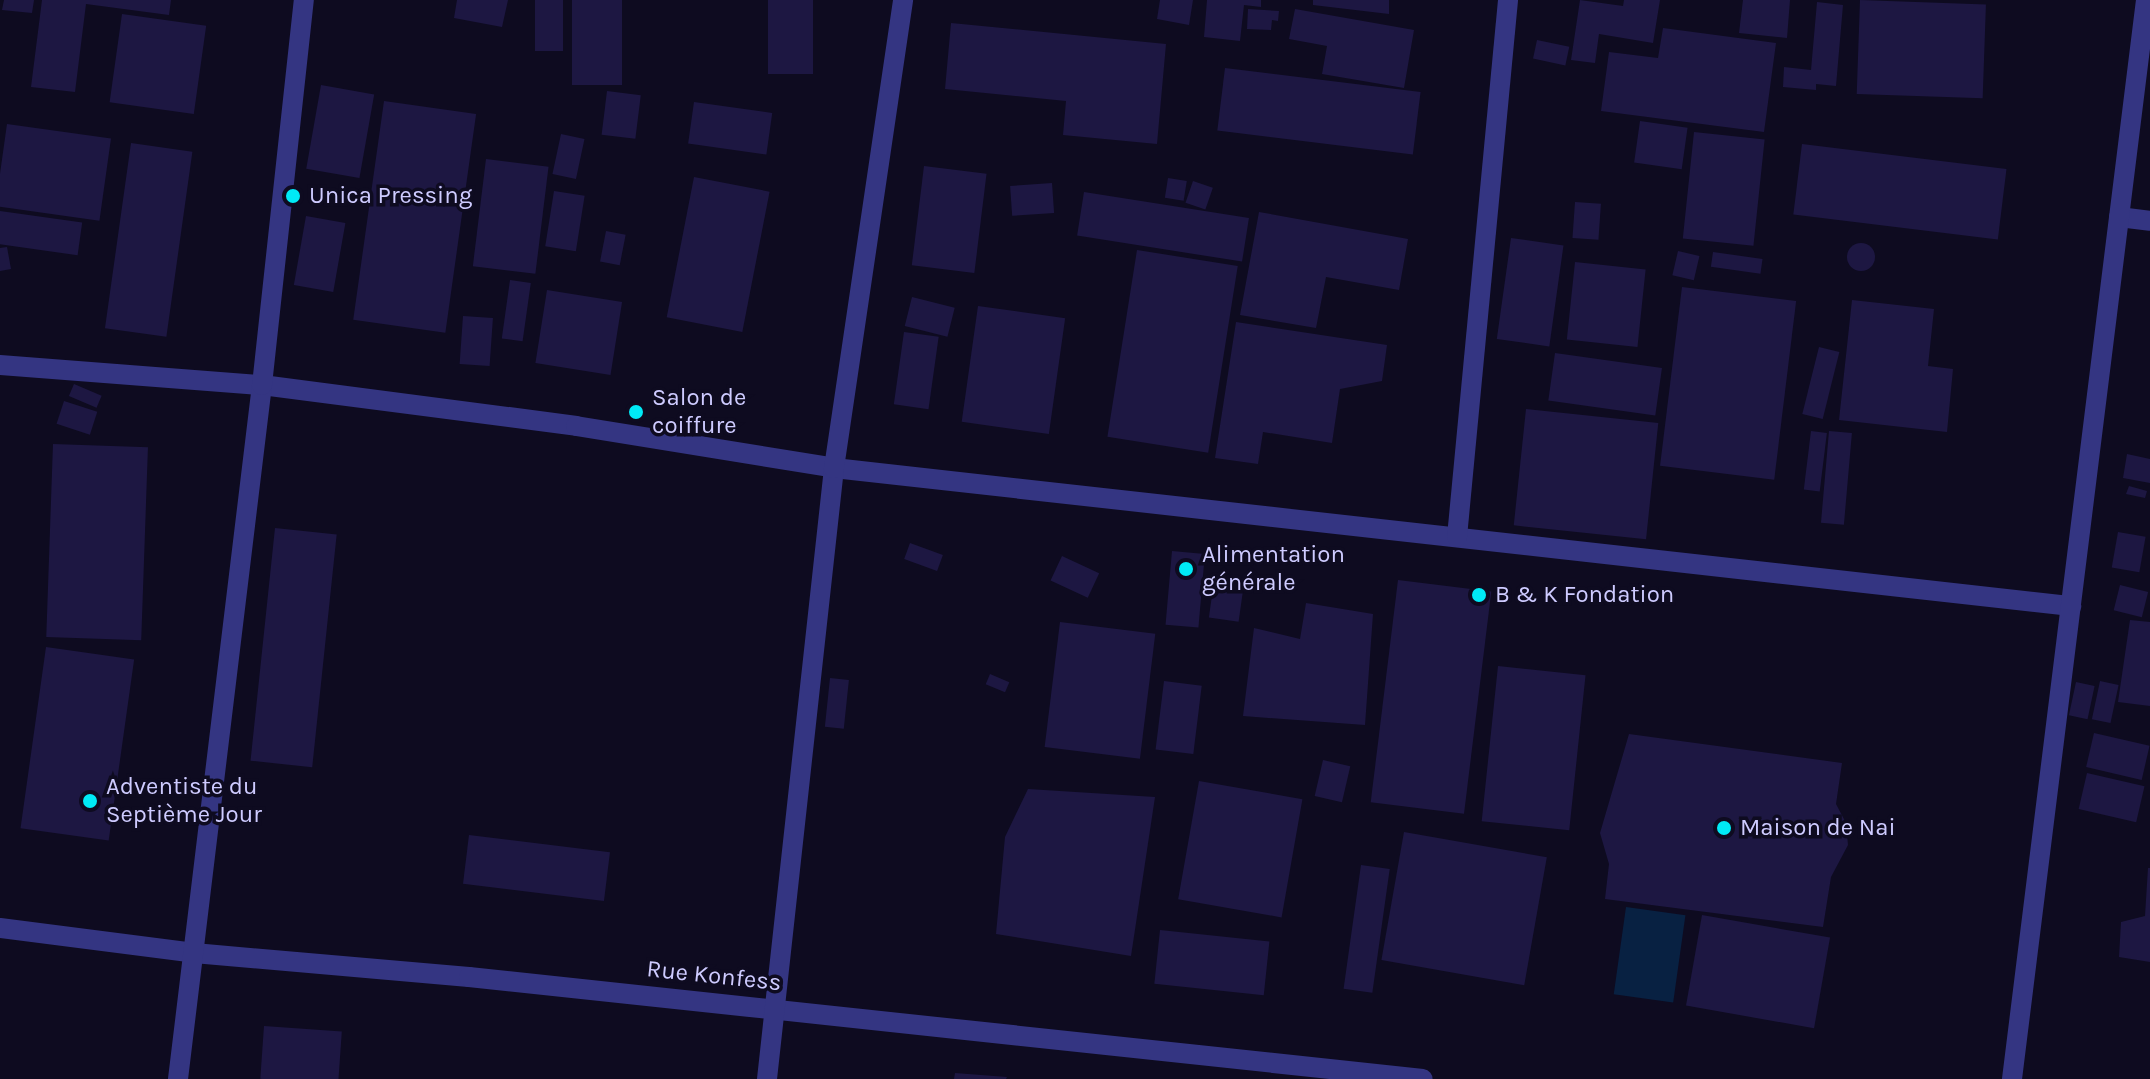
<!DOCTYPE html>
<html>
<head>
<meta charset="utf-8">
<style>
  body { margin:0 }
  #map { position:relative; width:2150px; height:1079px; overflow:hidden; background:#0e0b20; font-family:Karla,sans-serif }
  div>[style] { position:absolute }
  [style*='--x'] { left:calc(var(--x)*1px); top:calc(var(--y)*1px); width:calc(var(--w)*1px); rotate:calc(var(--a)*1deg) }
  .water>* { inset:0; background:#082142; transform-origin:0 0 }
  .building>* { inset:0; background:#1d1742; transform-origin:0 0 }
  .round { border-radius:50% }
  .street>* { height:20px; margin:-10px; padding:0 10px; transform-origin:10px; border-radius:10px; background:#343582 }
  .dots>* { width:22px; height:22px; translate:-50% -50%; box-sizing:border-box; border:4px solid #0e0b20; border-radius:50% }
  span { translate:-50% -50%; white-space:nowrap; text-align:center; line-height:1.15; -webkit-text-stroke:7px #0e0b20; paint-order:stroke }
  .poi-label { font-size:24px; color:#cecbff }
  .left { translate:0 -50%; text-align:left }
  .street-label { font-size:24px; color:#cecbff }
</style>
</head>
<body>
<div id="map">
  <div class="water">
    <div style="left:1626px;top:907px;width:60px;height:88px;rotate:8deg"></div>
  </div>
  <div class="building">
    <div style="clip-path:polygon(4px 0,34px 0,32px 13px,2px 10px)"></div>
    <div style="clip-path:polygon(42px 0,171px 0,169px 15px,86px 4px,75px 92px,31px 87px)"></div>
    <div style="clip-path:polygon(457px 0,508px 0,502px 27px,454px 18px)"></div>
    <div style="left:535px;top:0;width:28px;height:51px"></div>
    <div style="left:572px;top:0;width:50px;height:85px"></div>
    <div style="left:768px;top:0;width:45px;height:74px"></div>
    <div style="clip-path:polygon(1160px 0,1193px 0,1189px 25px,1157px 19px)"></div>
    <div style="clip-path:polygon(1207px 0,1261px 0,1261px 7px,1244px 5px,1240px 41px,1204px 37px)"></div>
    <div style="clip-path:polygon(1313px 0,1389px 0,1389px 14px,1313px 5px)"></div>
    <div style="clip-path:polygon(1580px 0,1623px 6px,1624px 0,1660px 0,1653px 43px,1599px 34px,1595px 63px,1571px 60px)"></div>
    <div style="clip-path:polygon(1743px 0,1790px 0,1787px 38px,1739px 33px)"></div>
    <div style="left:1860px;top:0;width:126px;height:94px;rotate:2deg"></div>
    <div style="clip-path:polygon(1817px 2px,1843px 5px,1836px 86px,1816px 84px,1816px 90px,1783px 87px,1784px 67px,1811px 70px)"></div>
    <div style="clip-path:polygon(1248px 9px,1279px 11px,1278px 21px,1272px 20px,1271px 30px,1247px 29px)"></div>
    <div style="clip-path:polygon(1295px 9px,1414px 30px,1404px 88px,1322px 74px,1327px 46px,1289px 39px)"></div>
    <div style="left:122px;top:14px;width:85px;height:89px;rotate:8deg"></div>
    <div style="clip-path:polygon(951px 23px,1166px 44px,1157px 144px,1063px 135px,1066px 101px,945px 89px)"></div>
    <div style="clip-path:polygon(1663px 28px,1776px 43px,1764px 132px,1601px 111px,1609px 52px,1658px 58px)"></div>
    <div style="left:1537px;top:40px;width:33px;height:19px;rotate:12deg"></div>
    <div style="left:1225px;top:68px;width:197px;height:63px;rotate:7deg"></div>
    <div style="left:321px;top:85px;width:54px;height:85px;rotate:10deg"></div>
    <div style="left:607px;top:91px;width:34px;height:44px;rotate:7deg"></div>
    <div style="left:384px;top:101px;width:93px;height:221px;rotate:8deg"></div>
    <div style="left:694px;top:102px;width:79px;height:42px;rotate:8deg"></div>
    <div style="left:1640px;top:121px;width:48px;height:42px;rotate:8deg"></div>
    <div style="left:7px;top:124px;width:105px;height:83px;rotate:8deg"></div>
    <div style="left:1694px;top:132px;width:71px;height:107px;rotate:6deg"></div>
    <div style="left:561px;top:134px;width:24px;height:41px;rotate:12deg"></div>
    <div style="left:131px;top:143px;width:62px;height:187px;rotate:8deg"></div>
    <div style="left:1802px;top:144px;width:206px;height:71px;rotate:7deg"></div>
    <div style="left:486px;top:159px;width:63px;height:108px;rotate:7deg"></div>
    <div style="left:924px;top:166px;width:63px;height:100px;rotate:7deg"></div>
    <div style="left:694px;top:177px;width:77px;height:143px;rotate:11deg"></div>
    <div style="left:1168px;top:178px;width:19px;height:20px;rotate:9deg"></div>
    <div style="left:1193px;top:181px;width:21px;height:23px;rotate:19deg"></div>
    <div style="left:1052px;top:183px;width:30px;height:42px;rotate:86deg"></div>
    <div style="left:554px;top:191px;width:31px;height:56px;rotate:9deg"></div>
    <div style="left:1084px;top:192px;width:167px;height:44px;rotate:9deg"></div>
    <div style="left:1575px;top:202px;width:26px;height:36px;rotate:4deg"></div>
    <div style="left:0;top:211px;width:83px;height:33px;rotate:8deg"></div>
    <div style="clip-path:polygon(1259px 212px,1408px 239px,1399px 290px,1326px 277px,1316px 328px,1240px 315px)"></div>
    <div style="left:306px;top:216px;width:40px;height:70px;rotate:10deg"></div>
    <div style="left:606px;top:231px;width:20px;height:31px;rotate:11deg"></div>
    <div style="left:1511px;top:238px;width:53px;height:102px;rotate:8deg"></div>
    <div class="round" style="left:1847px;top:243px;width:28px;height:28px"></div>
    <div style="clip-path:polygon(7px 247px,11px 269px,0 271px,0 248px)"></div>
    <div style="left:1137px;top:250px;width:102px;height:189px;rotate:9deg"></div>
    <div style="left:1678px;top:251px;width:22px;height:25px;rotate:13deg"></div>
    <div style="left:1713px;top:252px;width:50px;height:15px;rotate:8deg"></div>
    <div style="left:1575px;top:262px;width:71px;height:78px;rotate:6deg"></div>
    <div style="left:510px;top:280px;width:21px;height:59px;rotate:8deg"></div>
    <div style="left:1682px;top:287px;width:115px;height:180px;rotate:7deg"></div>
    <div style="left:547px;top:290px;width:76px;height:74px;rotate:9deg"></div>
    <div style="left:912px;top:297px;width:44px;height:30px;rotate:14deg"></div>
    <div style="clip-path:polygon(1852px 300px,1934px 309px,1928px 366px,1953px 369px,1947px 432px,1839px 420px)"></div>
    <div style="left:978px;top:306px;width:88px;height:117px;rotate:8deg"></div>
    <div style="left:463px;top:316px;width:30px;height:48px;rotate:4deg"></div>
    <div style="clip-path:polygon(1236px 322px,1387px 345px,1382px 381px,1340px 389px,1332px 443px,1263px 432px,1258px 464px,1215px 458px)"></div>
    <div style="left:904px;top:332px;width:35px;height:73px;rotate:8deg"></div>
    <div style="left:1819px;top:347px;width:21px;height:69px;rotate:14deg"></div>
    <div style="left:1555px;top:353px;width:108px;height:48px;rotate:8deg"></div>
    <div style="left:74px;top:384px;width:30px;height:13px;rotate:23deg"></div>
    <div style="left:64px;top:401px;width:35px;height:24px;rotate:18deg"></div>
    <div style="left:1526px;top:409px;width:133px;height:117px;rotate:6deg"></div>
    <div style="left:1811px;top:431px;width:16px;height:59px;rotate:7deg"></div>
    <div style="left:1829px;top:431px;width:23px;height:92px;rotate:5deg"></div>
    <div style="left:53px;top:444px;width:95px;height:193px;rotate:2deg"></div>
    <div style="clip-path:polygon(2127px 454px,2150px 459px,2150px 483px,2123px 478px)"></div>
    <div style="clip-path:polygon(2129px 486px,2147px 491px,2145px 498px,2126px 494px)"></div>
    <div style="left:275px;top:528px;width:62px;height:234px;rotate:6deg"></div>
    <div style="left:2118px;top:532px;width:28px;height:36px;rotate:10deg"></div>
    <div style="left:910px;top:543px;width:35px;height:17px;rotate:20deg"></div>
    <div style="left:1172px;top:551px;width:33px;height:74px;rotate:5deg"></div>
    <div style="left:1062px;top:556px;width:41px;height:27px;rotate:25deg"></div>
    <div style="left:1215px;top:574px;width:30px;height:44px;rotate:8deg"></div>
    <div style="left:1398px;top:580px;width:94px;height:224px;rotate:7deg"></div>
    <div style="left:2120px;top:585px;width:29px;height:26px;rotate:14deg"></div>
    <div style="clip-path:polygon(1306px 603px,1373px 614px,1365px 725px,1243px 716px,1254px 628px,1300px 639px)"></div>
    <div style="clip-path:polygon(2130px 620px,2150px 622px,2150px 706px,2118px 702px)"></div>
    <div style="left:1060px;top:622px;width:96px;height:126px;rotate:7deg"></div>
    <div style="left:46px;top:647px;width:89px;height:183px;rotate:8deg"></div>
    <div style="left:1498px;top:666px;width:88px;height:156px;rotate:6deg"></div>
    <div style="left:990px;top:674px;width:21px;height:11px;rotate:23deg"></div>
    <div style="left:830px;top:678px;width:19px;height:49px;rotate:6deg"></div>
    <div style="left:1164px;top:681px;width:38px;height:69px;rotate:7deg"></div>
    <div style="left:2100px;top:681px;width:19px;height:39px;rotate:12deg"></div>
    <div style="left:2076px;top:682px;width:19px;height:34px;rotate:12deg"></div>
    <div style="left:2094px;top:733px;width:57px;height:35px;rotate:13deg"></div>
    <div style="clip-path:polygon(1629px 734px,1842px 763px,1836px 804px,1846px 823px,1848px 845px,1831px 877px,1823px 927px,1605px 899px,1609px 864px,1600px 833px)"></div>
    <div style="left:1323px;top:760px;width:28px;height:37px;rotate:13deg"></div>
    <div style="left:2087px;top:773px;width:59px;height:37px;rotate:13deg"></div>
    <div style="left:1199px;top:781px;width:105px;height:120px;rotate:10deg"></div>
    <div style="clip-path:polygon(1028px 789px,1155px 797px,1131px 956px,996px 934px,1005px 837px)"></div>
    <div style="left:1404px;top:832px;width:145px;height:130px;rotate:10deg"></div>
    <div style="left:469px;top:835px;width:142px;height:49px;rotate:7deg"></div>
    <div style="left:1361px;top:865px;width:29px;height:125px;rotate:8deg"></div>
    <div style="clip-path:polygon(2148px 868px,2150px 868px,2150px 962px,2119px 957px,2121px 922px,2145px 916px)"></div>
    <div style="left:1702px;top:915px;width:130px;height:92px;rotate:10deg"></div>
    <div style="left:1160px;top:930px;width:110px;height:54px;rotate:6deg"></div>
    <div style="left:264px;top:1026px;width:78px;height:53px;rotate:4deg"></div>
    <div style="clip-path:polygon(955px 1073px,1007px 1077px,1006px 1079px,954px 1079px)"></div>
  </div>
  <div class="street">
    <div style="--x:2119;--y:217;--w:31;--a:7"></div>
    <div style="--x:0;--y:365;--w:263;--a:4.4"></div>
    <div style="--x:262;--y:385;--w:317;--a:7.4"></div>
    <div style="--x:576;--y:426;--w:261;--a:9.2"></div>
    <div style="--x:834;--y:468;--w:1245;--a:6.37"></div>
    <div style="--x:1457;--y:537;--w:539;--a:-84.57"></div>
    <div style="--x:0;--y:928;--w:196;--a:7.3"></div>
    <div style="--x:194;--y:953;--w:276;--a:5"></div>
    <div style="--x:469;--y:977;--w:959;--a:6.1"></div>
    <div style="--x:178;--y:1079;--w:699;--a:-83.1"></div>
    <div style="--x:262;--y:385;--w:387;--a:-83.8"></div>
    <div style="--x:767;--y:1079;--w:615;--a:-83.74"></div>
    <div style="--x:834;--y:468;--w:473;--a:-81.6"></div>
    <div style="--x:2012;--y:1079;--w:1087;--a:-82.92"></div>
  </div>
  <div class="dots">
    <div style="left:293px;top:196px;background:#00eaf6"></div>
    <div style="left:636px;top:412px;background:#00eaf6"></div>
    <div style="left:1186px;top:569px;background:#00eaf6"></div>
    <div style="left:1479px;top:595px;background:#00eaf6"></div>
    <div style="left:90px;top:801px;background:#00eaf6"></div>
    <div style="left:1724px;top:828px;background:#00eaf6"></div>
  </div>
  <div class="poi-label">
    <span class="left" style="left:309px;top:196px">Unica Pressing</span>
    <span class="left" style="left:652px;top:412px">Salon de<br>coiffure</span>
    <span class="left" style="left:1202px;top:569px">Alimentation<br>générale</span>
    <span class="left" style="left:1495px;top:595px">B &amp; K Fondation</span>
    <span class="left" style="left:106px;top:801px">Adventiste du<br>Septième Jour</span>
    <span class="left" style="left:1740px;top:828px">Maison de Nai</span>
  </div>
  <div class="street-label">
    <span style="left:714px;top:976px;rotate:6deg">Rue Konfess</span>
  </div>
</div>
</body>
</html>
